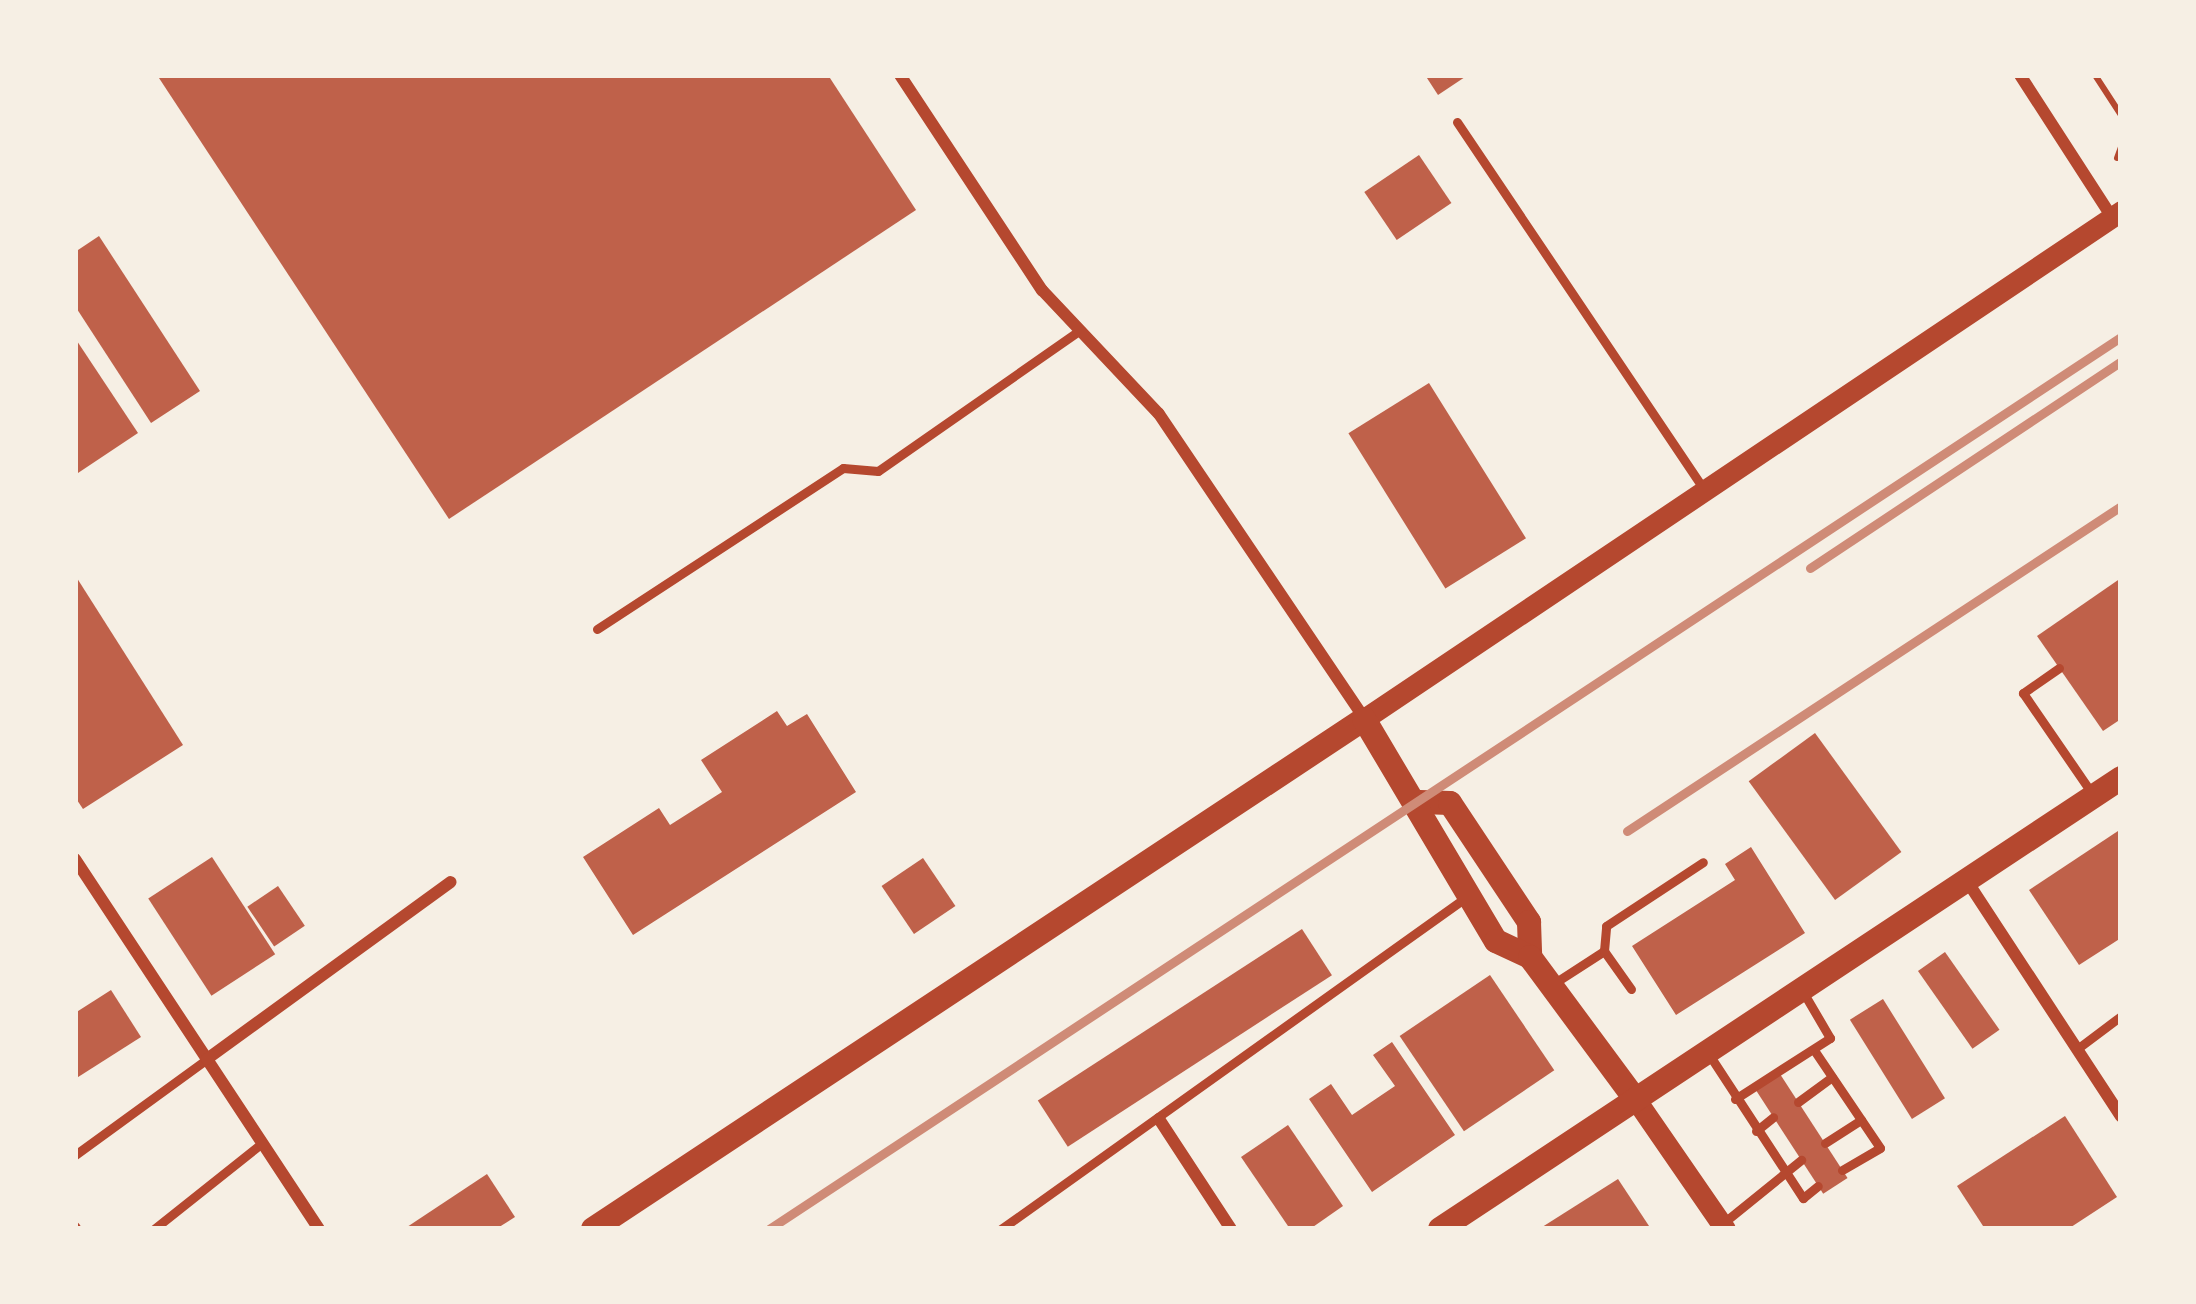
<!DOCTYPE html>
<html>
<head>
<meta charset="utf-8">
<style>
  body { margin:0 }
  #map { position:relative; width:2196px; height:1304px; overflow:hidden; background:#f6efe4; font-family:"Space Grotesk",sans-serif }
  div>[style] { position:absolute }
  [style*='--x'] { left:calc(var(--x)*1px); top:calc(var(--y)*1px); width:calc(var(--w)*1px); rotate:calc(var(--a)*1deg) }
  .building>* { inset:0; background:#bf614a; transform-origin:0 0 }
  .path>* { height:6px; margin:-3px; padding:0 3px; transform-origin:3px; border-radius:3px; background:#b5482f }
  .service>* { height:9px; margin:-4.5px; padding:0 4.5px; transform-origin:4.5px; border-radius:4.5px; background:#b5482f }
  .minor>* { height:12px; margin:-6px; padding:0 6px; transform-origin:6px; border-radius:6px; background:#b5482f }
  .tertiary>* { height:21px; margin:-10.5px; padding:0 10.5px; transform-origin:10.5px; border-radius:10.5px; background:#b5482f }
  .secondary>* { height:24px; margin:-12px; padding:0 12px; transform-origin:12px; border-radius:12px; background:#b5482f }
  .rail>* { height:9px; margin:-4.5px; padding:0 4.5px; transform-origin:4.5px; border-radius:4.5px; background:#cf8b77 }
  span { translate:-50% -50%; white-space:nowrap; text-align:center; line-height:1.15; -webkit-text-stroke:9px #f6efe4; paint-order:stroke }
  .frame { position:absolute; inset:0; border:78px solid #f6efe4; pointer-events:none }
</style>
</head>
<body>
<div id="map">
  <div class="building">
    <div style="clip-path:polygon(157px 75px,828px 75px,916px 210px,449px 519px)"></div>
    <div style="clip-path:polygon(1425px 75px,1468px 75px,1438px 95px)"></div>
    <div style="left:1419px;top:155px;width:58px;height:66px;rotate:56deg"></div>
    <div style="clip-path:polygon(99px 236px,200px 391px,151px 423px,75px 306px,75px 252px)"></div>
    <div style="clip-path:polygon(75px 338px,138px 433px,75px 475px)"></div>
    <div style="left:1429px;top:383px;width:183px;height:95px;rotate:58deg"></div>
    <div style="clip-path:polygon(75px 575px,183px 745px,83px 809px,75px 797px)"></div>
    <div style="clip-path:polygon(2121px 578px,2121px 719px,2103px 731px,2037px 636px)"></div>
    <div style="clip-path:polygon(777px 711px,787px 726px,807px 714px,856px 792px,633px 935px,583px 857px,659px 808px,670px 825px,722px 792px,701px 760px)"></div>
    <div style="left:1815px;top:733px;width:147px;height:82px;rotate:54deg"></div>
    <div style="clip-path:polygon(2121px 829px,2121px 938px,2079px 965px,2029px 890px)"></div>
    <div style="clip-path:polygon(1751px 847px,1805px 933px,1676px 1015px,1632px 946px,1735px 880px,1725px 864px)"></div>
    <div style="left:212px;top:857px;width:116px;height:76px;rotate:57deg"></div>
    <div style="left:923px;top:858px;width:58px;height:50px;rotate:56deg"></div>
    <div style="left:278px;top:886px;width:48px;height:37px;rotate:56deg"></div>
    <div style="left:1302px;top:929px;width:55px;height:315px;rotate:57deg"></div>
    <div style="left:1945px;top:952px;width:95px;height:33px;rotate:55deg"></div>
    <div style="left:1490px;top:975px;width:115px;height:109px;rotate:56deg"></div>
    <div style="clip-path:polygon(111px 990px,141px 1037px,75px 1079px,75px 1013px)"></div>
    <div style="left:1883px;top:999px;width:117px;height:39px;rotate:58deg"></div>
    <div style="clip-path:polygon(1392px 1042px,1455px 1135px,1372px 1192px,1309px 1099px,1331px 1084px,1352px 1115px,1395px 1086px,1373px 1055px)"></div>
    <div style="left:1780px;top:1074px;width:124px;height:29px;rotate:57deg"></div>
    <div style="clip-path:polygon(2065px 1116px,2117px 1197px,2068px 1229px,1985px 1229px,1957px 1186px)"></div>
    <div style="clip-path:polygon(1288px 1125px,1343px 1206px,1310px 1229px,1290px 1229px,1241px 1157px)"></div>
    <div style="clip-path:polygon(487px 1174px,515px 1217px,496px 1229px,404px 1229px)"></div>
    <div style="clip-path:polygon(1618px 1179px,1651px 1229px,1539px 1229px)"></div>
  </div>
  <div class="path">
    <div style="--x:2095;--y:75;--w:48;--a:57"></div>
    <div style="--x:2117;--y:158;--w:12;--a:-70"></div>
  </div>
  <div class="service">
    <div style="--x:1457;--y:122;--w:445;--a:56.1"></div>
    <div style="--x:597;--y:629;--w:294;--a:-33.2"></div>
    <div style="--x:843;--y:468;--w:35;--a:5"></div>
    <div style="--x:878;--y:471;--w:246;--a:-34.9"></div>
    <div style="--x:2059;--y:668;--w:44;--a:145.2"></div>
    <div style="--x:2023;--y:693;--w:124;--a:55.5"></div>
    <div style="--x:1553;--y:984;--w:61;--a:-32.9"></div>
    <div style="--x:1631;--y:989;--w:47;--a:-125.4"></div>
    <div style="--x:1604;--y:951;--w:25;--a:-85"></div>
    <div style="--x:1606;--y:926;--w:116;--a:-33.4"></div>
    <div style="--x:2077;--y:1049;--w:55;--a:-36.9"></div>
    <div style="--x:1814;--y:1050;--w:118;--a:56"></div>
    <div style="--x:1880;--y:1148;--w:44;--a:149.9"></div>
    <div style="--x:1710;--y:1056;--w:170;--a:56.8"></div>
    <div style="--x:1803;--y:1198;--w:19;--a:-39"></div>
    <div style="--x:1735;--y:1099;--w:113;--a:-32.7"></div>
    <div style="--x:1830;--y:1038;--w:56;--a:-120.3"></div>
    <div style="--x:1798;--y:1102;--w:42;--a:-36.3"></div>
    <div style="--x:1756;--y:1131;--w:22;--a:-39"></div>
    <div style="--x:1825;--y:1143;--w:43;--a:-32.6"></div>
    <div style="--x:75;--y:1155;--w:163;--a:-36"></div>
    <div style="--x:1722;--y:1224;--w:102;--a:-39"></div>
    <div style="--x:75;--y:1226;--w:4;--a:56"></div>
    <div style="--x:154;--y:1229;--w:138;--a:-38.5"></div>
    <div style="--x:1001;--y:1229;--w:570;--a:-35.5"></div>
  </div>
  <div class="minor">
    <div style="--x:900;--y:75;--w:258;--a:56.6"></div>
    <div style="--x:1042;--y:290;--w:170;--a:46.7"></div>
    <div style="--x:1159;--y:414;--w:367;--a:56"></div>
    <div style="--x:2020;--y:75;--w:169;--a:57.1"></div>
    <div style="--x:75;--y:859;--w:443;--a:56.6"></div>
    <div style="--x:1967;--y:881;--w:281;--a:56.8"></div>
    <div style="--x:207;--y:1059;--w:301;--a:-36"></div>
    <div style="--x:1159;--y:1119;--w:131;--a:56.8"></div>
  </div>
  <div class="tertiary">
    <div style="--x:1364;--y:719;--w:912;--a:-33.86"></div>
    <div style="--x:1636;--y:1100;--w:157;--a:55.4"></div>
  </div>
  <div class="secondary">
    <div style="--x:1420;--y:802;--w:30;--a:2"></div>
    <div style="--x:1450;--y:803;--w:143;--a:56.4"></div>
    <div style="--x:1529;--y:922;--w:35;--a:88"></div>
    <div style="--x:593;--y:1229;--w:924;--a:-33.48"></div>
    <div style="--x:1364;--y:719;--w:258;--a:59.3"></div>
    <div style="--x:1496;--y:941;--w:38;--a:25"></div>
    <div style="--x:1530;--y:957;--w:178;--a:53.5"></div>
    <div style="--x:1440;--y:1229;--w:817;--a:-33.51"></div>
  </div>
  <div class="rail">
    <div style="--x:1810;--y:568;--w:374;--a:-33.6"></div>
    <div style="--x:1627;--y:831;--w:591;--a:-33.34"></div>
    <div style="--x:769;--y:1229;--w:1620;--a:-33.42"></div>
  </div>
  <div class="frame"></div>
</div>
</body>
</html>
